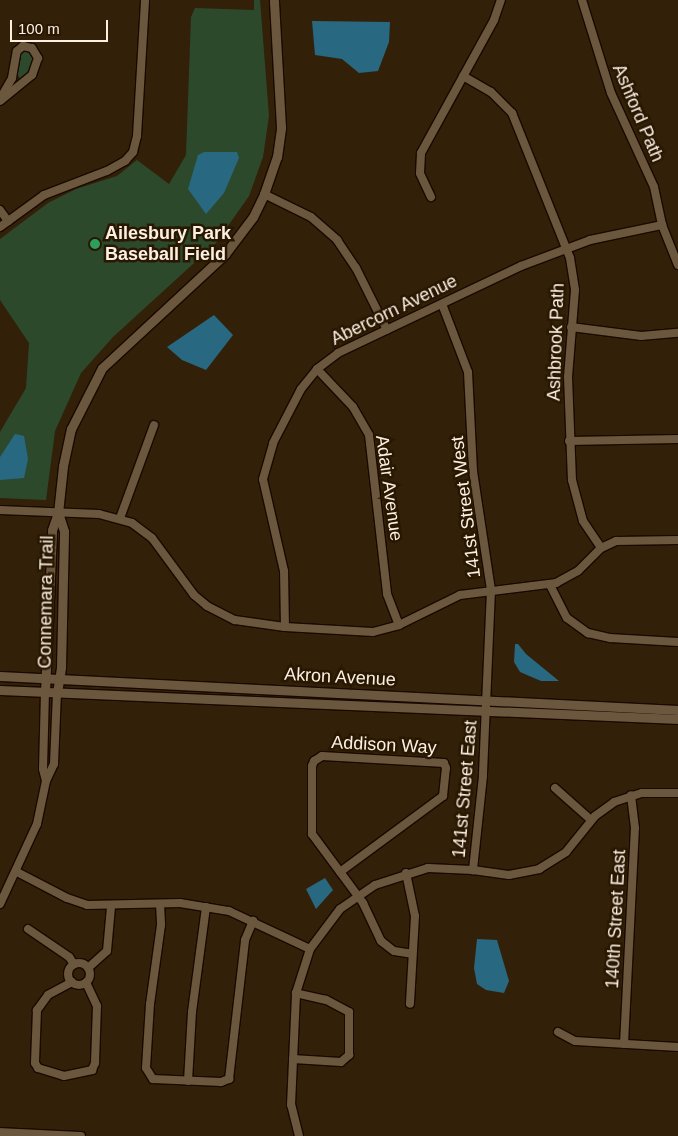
<!DOCTYPE html>
<html>
<head>
<meta charset="utf-8">
<style>
  body { margin:0 }
  #map { position:relative; width:678px; height:1136px; overflow:hidden; background:#332009; font-family:Helvetica,sans-serif }
  div>[style] { position:absolute }
  [style*='--x'] { left:calc(var(--x)*1px); top:calc(var(--y)*1px); width:calc(var(--w)*1px); rotate:calc(var(--a)*1deg) }
  .green>* { inset:0; background:#2d492b }
  .water>* { inset:0; background:#286880 }
  .roads { filter:drop-shadow(1px 0 #1a0900) drop-shadow(-1px 0 #1a0900) drop-shadow(0 1px #1a0900) drop-shadow(0 -1px #1a0900) }
  .minor>* { height:8px; margin:-4px; padding:0 4px; transform-origin:4px; border-radius:4px; background:#6b563e }
  .minor>.ring { margin:-4px; padding:0; box-sizing:content-box; background:none; border:8px solid #6b563e; border-radius:50% }
  .tertiary>* { height:9px; margin:-4.5px; padding:0 4.5px; transform-origin:4.5px; border-radius:4.5px; background:#6b563e }
  .dots>* { width:14px; height:14px; translate:-50% -50%; box-sizing:border-box; border:2px solid #281701; border-radius:50% }
  span { translate:-50% -50%; white-space:nowrap; text-align:center; line-height:1.15; -webkit-text-stroke:5px #281701; paint-order:stroke }
  .street-label { font-size:18px; color:#fdf0e3 }
  .poi-label { font-size:18px; color:#fdf0e3; font-weight:700 }
  .left { translate:0 -50%; text-align:left }
  .scale { position:absolute; left:10px; top:20px; width:98px; height:22px; box-sizing:border-box; border:2px solid #fdf0e3; border-top:0; padding-left:6px; font-size:15px; line-height:18px; white-space:nowrap; color:#fdf0e3; -webkit-text-stroke:4px #281701; paint-order:stroke }
</style>
</head>
<body>
<div id="map">
  <div class="green">
    <div style="clip-path:polygon(254px 0,260px 0,269px 116px,263px 157px,249px 196px,216px 243px,113px 337px,81px 373px,55px 431px,46px 500px,0 498px,0 432px,26px 388px,29px 343px,0 300px,0 239px,48px 203px,76px 189px,117px 176px,137px 160px,169px 184px,186px 155px,191px 17px,195px 8px,254px 10px)"></div>
    <div style="clip-path:polygon(24px 51px,30px 52px,33px 59px,26px 75px,20px 78px,16px 74px,20px 54px)"></div>
  </div>
  <div class="water">
    <div style="clip-path:polygon(312px 21px,390px 22px,389px 42px,378px 71px,359px 73px,342px 59px,315px 55px)"></div>
    <div style="clip-path:polygon(204px 152px,237px 152px,239px 158px,224px 193px,206px 214px,188px 189px,198px 155px)"></div>
    <div style="clip-path:polygon(214px 315px,233px 335px,206px 370px,182px 360px,167px 347px)"></div>
    <div style="clip-path:polygon(15px 434px,24px 436px,28px 459px,24px 478px,0 480px,0 457px)"></div>
    <div style="clip-path:polygon(515px 644px,518px 644px,526px 654px,559px 681px,541px 681px,520px 672px,514px 662px)"></div>
    <div style="clip-path:polygon(325px 878px,333px 890px,316px 909px,306px 889px)"></div>
    <div style="clip-path:polygon(477px 939px,497px 940px,509px 981px,504px 993px,486px 990px,477px 984px,474px 968px)"></div>
  </div>
  <div class="roads">
    <div class="minor">
      <div style="--x:582;--y:0;--w:97;--a:72.7"></div>
      <div style="--x:611;--y:93;--w:103;--a:65.4"></div>
      <div style="--x:654;--y:187;--w:39;--a:78"></div>
      <div style="--x:662;--y:225;--w:43;--a:68.2"></div>
      <div style="--x:463;--y:76;--w:32;--a:30"></div>
      <div style="--x:491;--y:92;--w:30;--a:45"></div>
      <div style="--x:512;--y:113;--w:156;--a:68.2"></div>
      <div style="--x:570;--y:258;--w:32;--a:81"></div>
      <div style="--x:575;--y:290;--w:87;--a:94.6"></div>
      <div style="--x:568;--y:377;--w:103;--a:87.8"></div>
      <div style="--x:572;--y:480;--w:42;--a:75"></div>
      <div style="--x:583;--y:521;--w:32;--a:56"></div>
      <div style="--x:0;--y:99;--w:24;--a:-60"></div>
      <div style="--x:12;--y:78;--w:27;--a:-80"></div>
      <div style="--x:17;--y:51;--w:8;--a:-40"></div>
      <div style="--x:23;--y:46;--w:9;--a:13"></div>
      <div style="--x:32;--y:48;--w:12;--a:59"></div>
      <div style="--x:38;--y:58;--w:18;--a:109"></div>
      <div style="--x:32;--y:75;--w:41;--a:140.9"></div>
      <div style="--x:264;--y:194;--w:52;--a:26.1"></div>
      <div style="--x:311;--y:217;--w:35;--a:41"></div>
      <div style="--x:337;--y:240;--w:34;--a:56"></div>
      <div style="--x:356;--y:268;--w:69;--a:63.4"></div>
      <div style="--x:431;--y:197;--w:26;--a:-115"></div>
      <div style="--x:420;--y:173;--w:20;--a:-87"></div>
      <div style="--x:421;--y:153;--w:152;--a:-61.2"></div>
      <div style="--x:494;--y:20;--w:21;--a:-71"></div>
      <div style="--x:0;--y:210;--w:14;--a:54"></div>
      <div style="--x:0;--y:227;--w:54;--a:-36"></div>
      <div style="--x:44;--y:195;--w:67;--a:-20.9"></div>
      <div style="--x:107;--y:171;--w:21;--a:-29"></div>
      <div style="--x:125;--y:161;--w:12;--a:-48"></div>
      <div style="--x:133;--y:152;--w:16;--a:-76"></div>
      <div style="--x:137;--y:136;--w:136;--a:-86.6"></div>
      <div style="--x:442;--y:304;--w:73;--a:69.1"></div>
      <div style="--x:468;--y:372;--w:99;--a:87.1"></div>
      <div style="--x:473;--y:471;--w:120;--a:81.4"></div>
      <div style="--x:491;--y:590;--w:186;--a:92.5"></div>
      <div style="--x:483;--y:776;--w:95;--a:96.1"></div>
      <div style="--x:571;--y:327;--w:71;--a:7.3"></div>
      <div style="--x:641;--y:336;--w:37;--a:-5"></div>
      <div style="--x:317;--y:369;--w:52;--a:46.5"></div>
      <div style="--x:353;--y:407;--w:32;--a:60"></div>
      <div style="--x:369;--y:435;--w:160;--a:83.5"></div>
      <div style="--x:387;--y:594;--w:33;--a:69"></div>
      <div style="--x:569;--y:441;--w:109;--a:-1.1"></div>
      <div style="--x:0;--y:510;--w:99;--a:2.3"></div>
      <div style="--x:99;--y:514;--w:34;--a:15"></div>
      <div style="--x:132;--y:523;--w:25;--a:37"></div>
      <div style="--x:152;--y:538;--w:71;--a:53.6"></div>
      <div style="--x:194;--y:595;--w:17;--a:40"></div>
      <div style="--x:207;--y:606;--w:31;--a:27"></div>
      <div style="--x:235;--y:620;--w:50;--a:8"></div>
      <div style="--x:285;--y:627;--w:88;--a:3.3"></div>
      <div style="--x:373;--y:632;--w:27;--a:-15"></div>
      <div style="--x:399;--y:625;--w:68;--a:-26.2"></div>
      <div style="--x:460;--y:595;--w:97;--a:-7.1"></div>
      <div style="--x:556;--y:583;--w:25;--a:-29"></div>
      <div style="--x:578;--y:571;--w:33;--a:-45"></div>
      <div style="--x:601;--y:548;--w:17;--a:-25"></div>
      <div style="--x:616;--y:541;--w:62;--a:-0.9"></div>
      <div style="--x:120;--y:518;--w:99;--a:-69.9"></div>
      <div style="--x:550;--y:585;--w:37;--a:63"></div>
      <div style="--x:567;--y:618;--w:26;--a:36"></div>
      <div style="--x:588;--y:633;--w:23;--a:13"></div>
      <div style="--x:610;--y:638;--w:68;--a:3.4"></div>
      <div style="--x:285;--y:627;--w:56;--a:-91"></div>
      <div style="--x:284;--y:571;--w:94;--a:-102.9"></div>
      <div style="--x:263;--y:479;--w:37;--a:-74"></div>
      <div style="--x:273;--y:443;--w:61;--a:-62.6"></div>
      <div style="--x:301;--y:389;--w:26;--a:-51"></div>
      <div style="--x:317;--y:369;--w:26;--a:-37"></div>
      <div style="--x:338;--y:353;--w:203;--a:-25.4"></div>
      <div style="--x:521;--y:266;--w:74;--a:-20.6"></div>
      <div style="--x:590;--y:240;--w:74;--a:-11.8"></div>
      <div style="--x:45;--y:692;--w:77;--a:91.5"></div>
      <div style="--x:43;--y:769;--w:12;--a:76"></div>
      <div style="--x:555;--y:788;--w:48;--a:41.6"></div>
      <div style="--x:17;--y:872;--w:56;--a:27.5"></div>
      <div style="--x:67;--y:898;--w:21;--a:19"></div>
      <div style="--x:87;--y:905;--w:93;--a:-1.2"></div>
      <div style="--x:180;--y:903;--w:50;--a:9.3"></div>
      <div style="--x:229;--y:911;--w:89;--a:25.1"></div>
      <div style="--x:340;--y:872;--w:128;--a:-36.4"></div>
      <div style="--x:443;--y:796;--w:28;--a:-84"></div>
      <div style="--x:446;--y:768;--w:5;--a:-112"></div>
      <div style="--x:444;--y:763;--w:122;--a:-176.7"></div>
      <div style="--x:322;--y:756;--w:9;--a:148"></div>
      <div style="--x:314;--y:761;--w:5;--a:112"></div>
      <div style="--x:312;--y:766;--w:68;--a:90"></div>
      <div style="--x:312;--y:834;--w:86;--a:53.5"></div>
      <div style="--x:363;--y:903;--w:42;--a:64.7"></div>
      <div style="--x:381;--y:941;--w:16;--a:38"></div>
      <div style="--x:394;--y:951;--w:18;--a:9"></div>
      <div style="--x:406;--y:873;--w:44;--a:78.2"></div>
      <div style="--x:415;--y:916;--w:88;--a:93.3"></div>
      <div style="--x:0;--y:904;--w:88;--a:-65.2"></div>
      <div style="--x:37;--y:824;--w:44;--a:-78.2"></div>
      <div style="--x:46;--y:781;--w:19;--a:-65"></div>
      <div style="--x:54;--y:764;--w:71;--a:-87.6"></div>
      <div style="--x:160;--y:904;--w:21;--a:87"></div>
      <div style="--x:161;--y:925;--w:80;--a:97.9"></div>
      <div style="--x:150;--y:1004;--w:64;--a:93.6"></div>
      <div style="--x:146;--y:1068;--w:13;--a:58"></div>
      <div style="--x:153;--y:1079;--w:68;--a:2.5"></div>
      <div style="--x:221;--y:1082;--w:9;--a:-21"></div>
      <div style="--x:229;--y:1079;--w:140;--a:-83.4"></div>
      <div style="--x:245;--y:940;--w:21;--a:-67"></div>
      <div style="--x:28;--y:929;--w:50;--a:34.3"></div>
      <div style="--x:69;--y:957;--w:9;--a:54"></div>
      <div class="ring" style="left:68px;top:963px;width:14px;height:14px"></div>
      <div style="--x:88;--y:968;--w:25;--a:-42"></div>
      <div style="--x:107;--y:951;--w:44;--a:-84.8"></div>
      <div style="--x:72;--y:982;--w:27;--a:152"></div>
      <div style="--x:48;--y:995;--w:19;--a:126"></div>
      <div style="--x:37;--y:1010;--w:53;--a:92.2"></div>
      <div style="--x:35;--y:1063;--w:6;--a:59"></div>
      <div style="--x:38;--y:1068;--w:27;--a:17"></div>
      <div style="--x:64;--y:1076;--w:29;--a:-12"></div>
      <div style="--x:92;--y:1070;--w:8;--a:-67"></div>
      <div style="--x:95;--y:1063;--w:57;--a:-88"></div>
      <div style="--x:97;--y:1006;--w:26;--a:-115"></div>
      <div style="--x:558;--y:1032;--w:19;--a:28"></div>
      <div style="--x:575;--y:1041;--w:103;--a:3.3"></div>
      <div style="--x:624;--y:1044;--w:216;--a:-87.1"></div>
      <div style="--x:635;--y:828;--w:33;--a:-97"></div>
      <div style="--x:293;--y:1059;--w:48;--a:3.6"></div>
      <div style="--x:341;--y:1062;--w:11;--a:-41"></div>
      <div style="--x:349;--y:1055;--w:43;--a:-90"></div>
      <div style="--x:349;--y:1012;--w:26;--a:-152"></div>
      <div style="--x:326;--y:1000;--w:31;--a:-167"></div>
      <div style="--x:188;--y:1081;--w:69;--a:-86.7"></div>
      <div style="--x:192;--y:1012;--w:106;--a:-82.4"></div>
      <div style="--x:0;--y:1132;--w:81;--a:2.8"></div>
      <div style="--x:299;--y:1136;--w:32;--a:-104"></div>
      <div style="--x:291;--y:1105;--w:112;--a:-87.4"></div>
      <div style="--x:296;--y:993;--w:46;--a:-72.3"></div>
      <div style="--x:310;--y:949;--w:50;--a:-53.1"></div>
      <div style="--x:340;--y:909;--w:42;--a:-34.4"></div>
      <div style="--x:375;--y:885;--w:56;--a:-17.8"></div>
      <div style="--x:428;--y:868;--w:45;--a:2.5"></div>
      <div style="--x:473;--y:870;--w:36;--a:8"></div>
      <div style="--x:509;--y:875;--w:31;--a:-11"></div>
      <div style="--x:539;--y:869;--w:32;--a:-32"></div>
      <div style="--x:566;--y:852;--w:46;--a:-51.1"></div>
      <div style="--x:595;--y:816;--w:24;--a:-36"></div>
      <div style="--x:614;--y:802;--w:29;--a:-18"></div>
      <div style="--x:642;--y:793;--w:36;--a:0"></div>
    </div>
    <div class="tertiary">
      <div style="--x:0;--y:676;--w:679;--a:2.87"></div>
      <div style="--x:0;--y:690;--w:679;--a:2.45"></div>
      <div style="--x:45;--y:692;--w:162;--a:-87.5"></div>
      <div style="--x:52;--y:530;--w:18;--a:-71"></div>
      <div style="--x:58;--y:513;--w:47;--a:-83.9"></div>
      <div style="--x:63;--y:466;--w:38;--a:-78"></div>
      <div style="--x:71;--y:429;--w:68;--a:-63.1"></div>
      <div style="--x:102;--y:368;--w:168;--a:-42.8"></div>
      <div style="--x:225;--y:254;--w:46;--a:-52.9"></div>
      <div style="--x:253;--y:217;--w:25;--a:-64"></div>
      <div style="--x:264;--y:194;--w:39;--a:-71"></div>
      <div style="--x:277;--y:157;--w:30;--a:-82"></div>
      <div style="--x:281;--y:127;--w:127;--a:-93.2"></div>
      <div style="--x:57;--y:693;--w:26;--a:-81"></div>
      <div style="--x:61;--y:667;--w:136;--a:-88.7"></div>
      <div style="--x:64;--y:531;--w:19;--a:-108"></div>
    </div>
  </div>
  <div class="dots">
    <div style="left:95px;top:244px;background:#2e9e5b"></div>
  </div>
  <div class="street-label">
    <span style="left:638px;top:113px;rotate:67deg">Ashford Path</span>
    <span style="left:394px;top:310px;rotate:-26deg">Abercorn Avenue</span>
    <span style="left:556px;top:342px;rotate:-88deg">Ashbrook Path</span>
    <span style="left:389px;top:488px;rotate:82deg">Adair Avenue</span>
    <span style="left:466px;top:507px;rotate:-97deg">141st Street West</span>
    <span style="left:46px;top:602px;rotate:-89deg">Connemara Trail</span>
    <span style="left:340px;top:677px;rotate:3deg">Akron Avenue</span>
    <span style="left:384px;top:745px;rotate:3deg">Addison Way</span>
    <span style="left:465px;top:789px;rotate:-85deg">141st Street East</span>
    <span style="left:616px;top:919px;rotate:-87deg">140th Street East</span>
  </div>
  <div class="poi-label">
    <span class="left" style="left:105px;top:244px">Ailesbury Park<br>Baseball Field</span>
  </div>
  <div class="scale">100 m</div>
</div>
</body>
</html>
